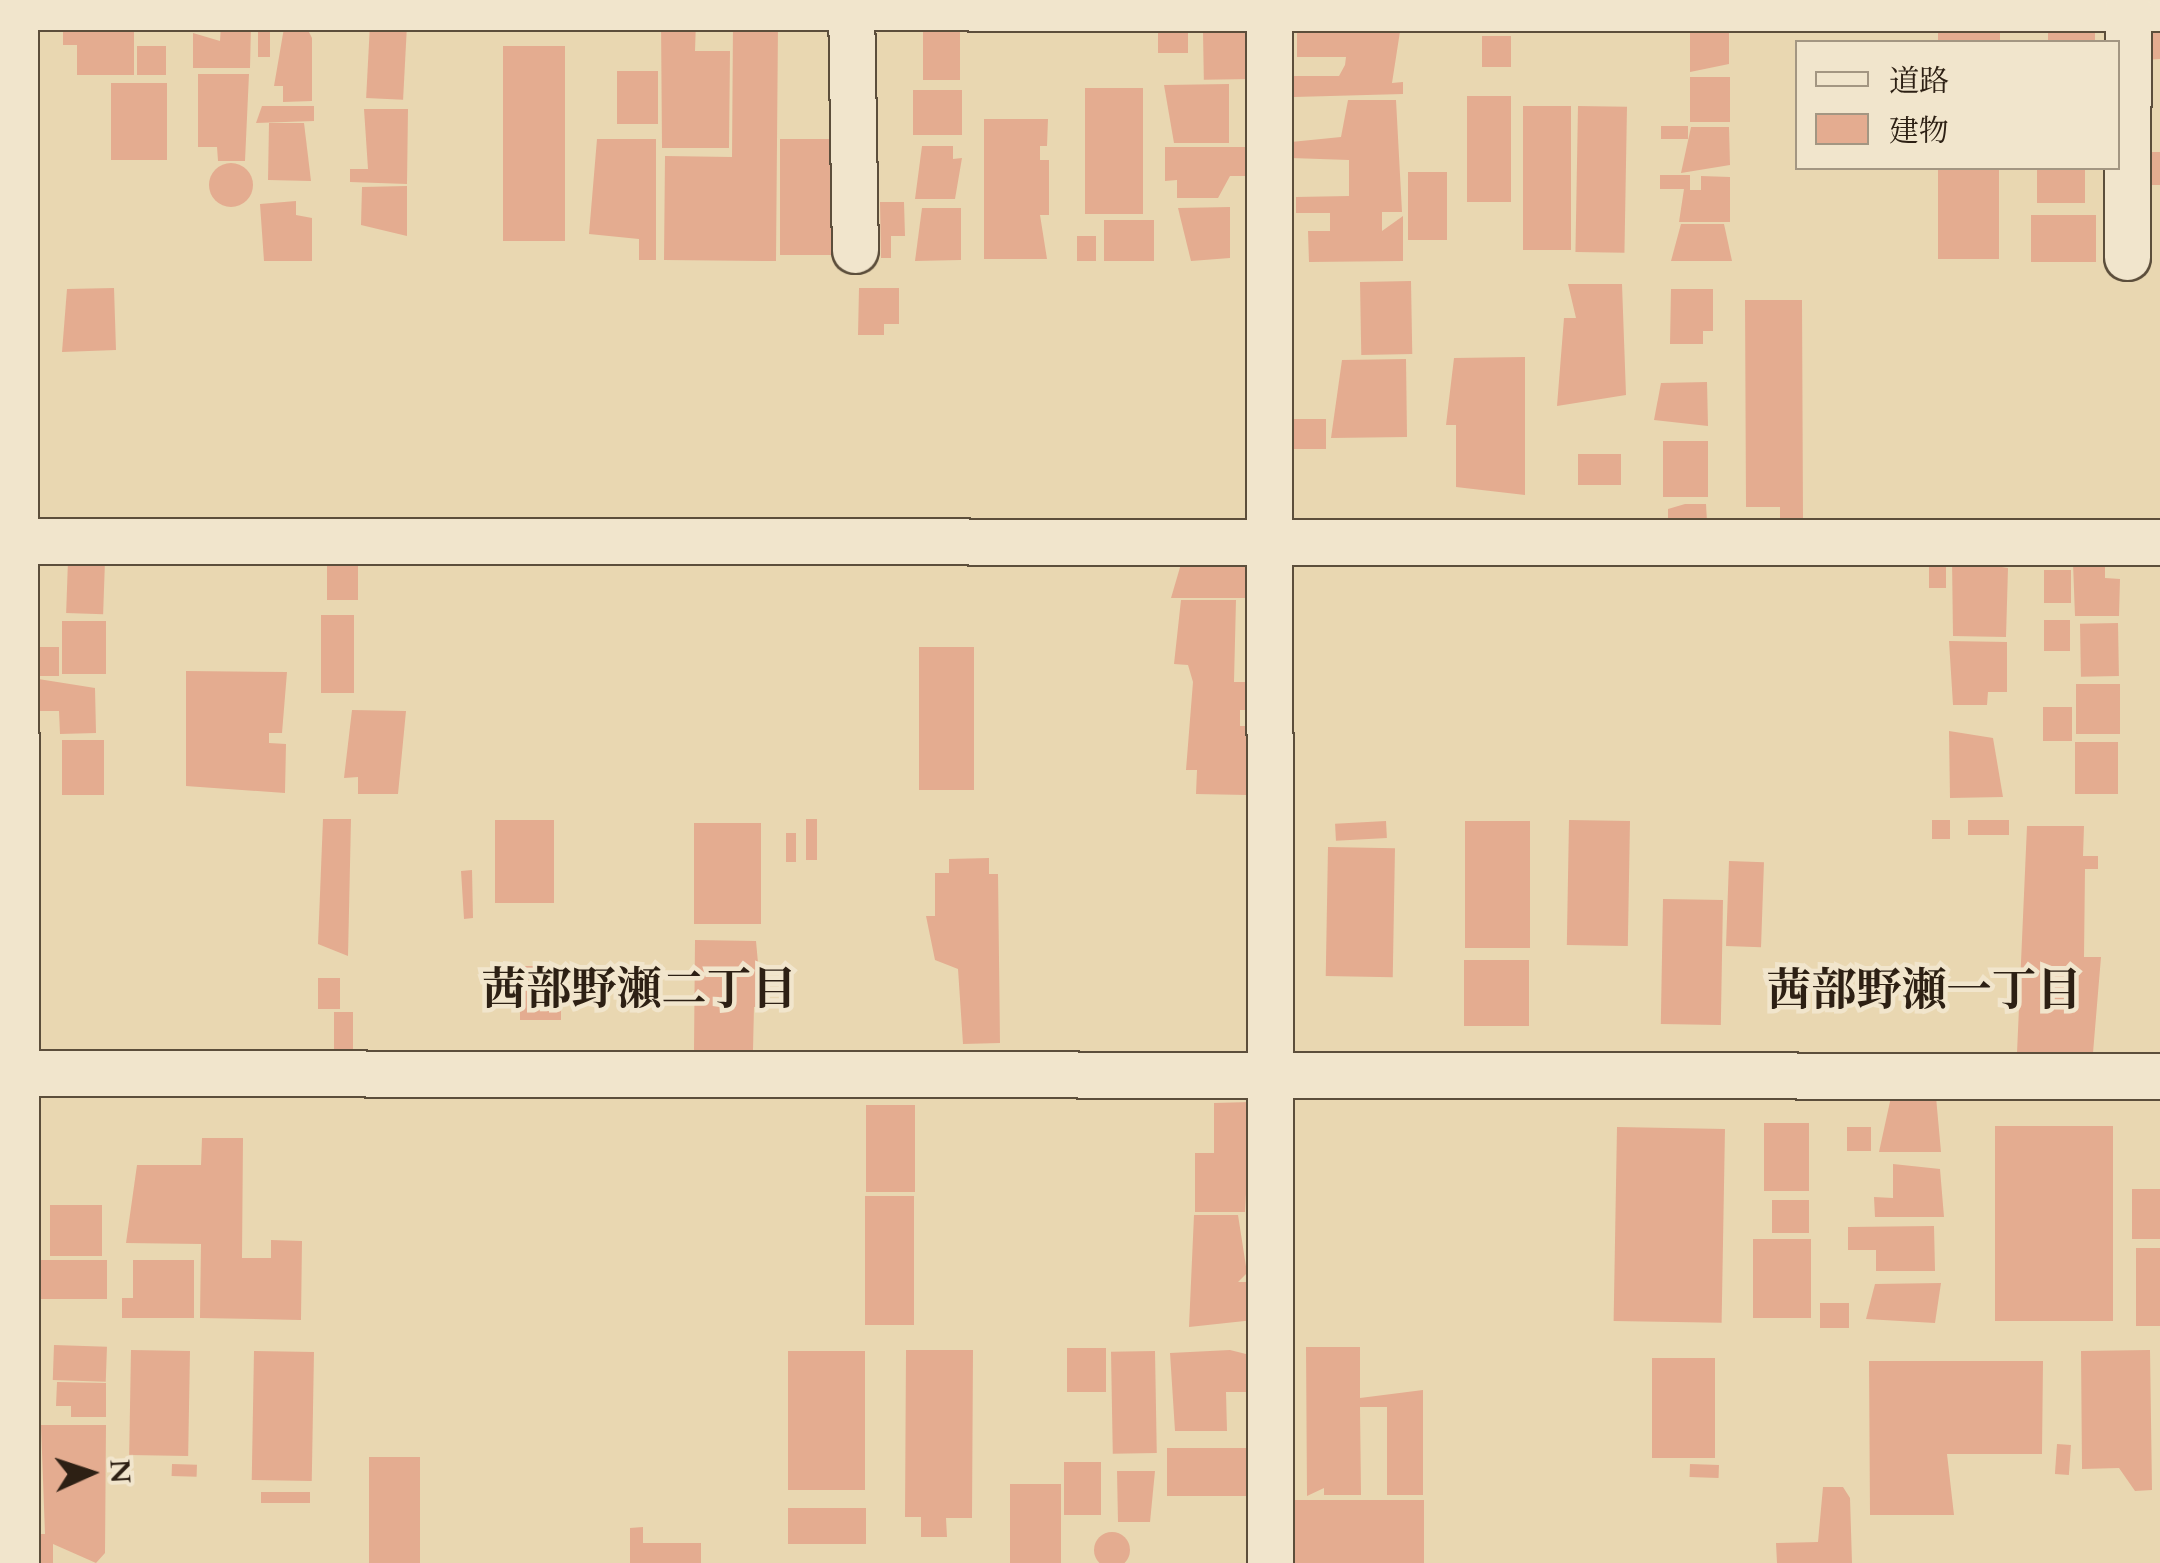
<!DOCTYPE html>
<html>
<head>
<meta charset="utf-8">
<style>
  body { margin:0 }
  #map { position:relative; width:2160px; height:1563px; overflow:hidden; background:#e9d7b1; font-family:Cardo,"Noto Serif JP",serif }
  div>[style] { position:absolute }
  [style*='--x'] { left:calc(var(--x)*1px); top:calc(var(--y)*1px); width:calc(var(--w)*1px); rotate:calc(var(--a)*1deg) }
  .building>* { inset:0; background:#e4ac90; transform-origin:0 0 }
  .round { border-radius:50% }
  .roads { filter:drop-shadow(2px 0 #5c4e3b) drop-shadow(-2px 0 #5c4e3b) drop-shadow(0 2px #5c4e3b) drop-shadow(0 -2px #5c4e3b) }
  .minor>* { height:45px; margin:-22.5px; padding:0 22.5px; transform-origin:22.5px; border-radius:22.5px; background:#f1e5cc }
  span { translate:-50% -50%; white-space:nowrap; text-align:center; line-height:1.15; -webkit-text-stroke:9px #f1e5cc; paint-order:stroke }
  .neighbourhood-label { font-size:45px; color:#2d2014; font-weight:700 }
  .legend { position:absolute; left:1795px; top:40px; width:325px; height:130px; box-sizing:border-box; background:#f1e5cc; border:2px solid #a39682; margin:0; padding:12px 18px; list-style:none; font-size:30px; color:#2d2014 }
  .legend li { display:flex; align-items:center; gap:20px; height:50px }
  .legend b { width:50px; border:2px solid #a39682 }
  .north { position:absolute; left:40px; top:1423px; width:100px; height:100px; -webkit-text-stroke:8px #f1e5cc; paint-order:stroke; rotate:87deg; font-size:28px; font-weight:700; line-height:40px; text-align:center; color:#2d2014 }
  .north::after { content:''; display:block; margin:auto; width:35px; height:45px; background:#2d2014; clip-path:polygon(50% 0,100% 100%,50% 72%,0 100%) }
</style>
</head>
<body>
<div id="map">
  <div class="building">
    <div style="clip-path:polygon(661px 21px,696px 21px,695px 51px,730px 51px,729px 148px,662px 148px)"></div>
    <div style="clip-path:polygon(63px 22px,134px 22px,134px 75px,77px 75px,77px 45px,63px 45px)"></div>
    <div style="left:1158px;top:22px;width:30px;height:31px"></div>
    <div style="clip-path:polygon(221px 24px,251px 25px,250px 68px,193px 68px,193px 33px,220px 41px)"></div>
    <div style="left:370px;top:24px;width:37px;height:74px;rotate:3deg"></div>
    <div style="clip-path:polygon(733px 24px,778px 25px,776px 261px,664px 260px,665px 156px,732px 157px)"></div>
    <div style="clip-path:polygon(1297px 25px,1401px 25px,1392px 83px,1403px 82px,1403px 94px,1294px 97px,1294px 76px,1339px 76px,1345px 65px,1346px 57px,1297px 57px)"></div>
    <div style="clip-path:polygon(2160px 26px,2160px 59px,2144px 60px,2145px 37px)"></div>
    <div style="clip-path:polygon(2095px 27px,2095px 42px,2048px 42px,2048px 30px)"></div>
    <div style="clip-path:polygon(284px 28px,307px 28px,312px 38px,312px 101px,283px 102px,283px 86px,274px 86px)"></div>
    <div style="left:923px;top:28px;width:37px;height:52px"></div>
    <div style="clip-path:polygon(1690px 28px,1729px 28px,1729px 64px,1690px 72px)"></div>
    <div style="left:258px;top:29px;width:12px;height:28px"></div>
    <div style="left:1251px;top:31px;width:48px;height:48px;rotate:89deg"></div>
    <div style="left:1938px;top:31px;width:62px;height:11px"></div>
    <div style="left:1482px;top:36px;width:29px;height:31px"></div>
    <div style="left:137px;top:46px;width:29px;height:29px"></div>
    <div style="left:503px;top:46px;width:62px;height:195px"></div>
    <div style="left:617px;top:71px;width:41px;height:53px"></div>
    <div style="clip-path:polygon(198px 74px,249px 74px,245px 161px,218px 161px,217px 147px,198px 147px)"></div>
    <div style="left:1690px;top:77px;width:40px;height:45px"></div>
    <div style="left:167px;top:83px;width:77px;height:56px;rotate:90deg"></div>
    <div style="clip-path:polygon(1229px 84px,1229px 143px,1174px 143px,1164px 85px)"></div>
    <div style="left:1085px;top:88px;width:58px;height:126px"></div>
    <div style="left:913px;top:90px;width:49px;height:45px"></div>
    <div style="left:1467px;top:96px;width:44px;height:106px"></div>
    <div style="clip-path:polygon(1348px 100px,1396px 100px,1402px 212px,1382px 212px,1382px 231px,1403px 216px,1403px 261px,1309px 262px,1308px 231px,1330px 231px,1330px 213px,1296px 213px,1296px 197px,1349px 196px,1349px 160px,1291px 158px,1291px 142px,1341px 137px)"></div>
    <div style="clip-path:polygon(262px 106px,314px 106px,314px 121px,256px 123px)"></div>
    <div style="left:1523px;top:106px;width:48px;height:144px"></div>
    <div style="left:1578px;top:106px;width:49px;height:146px;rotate:1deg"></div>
    <div style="clip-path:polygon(364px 109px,408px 109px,407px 184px,350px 182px,350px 169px,368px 169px)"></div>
    <div style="clip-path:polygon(984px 119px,1048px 119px,1047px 146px,1040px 146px,1040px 160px,1049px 160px,1049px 215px,1040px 215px,1047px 259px,984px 259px)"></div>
    <div style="clip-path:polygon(269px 123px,304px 123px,311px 181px,268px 180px)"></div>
    <div style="left:1661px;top:126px;width:27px;height:13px"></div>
    <div style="clip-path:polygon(1691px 127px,1729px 127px,1730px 165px,1681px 173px)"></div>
    <div style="clip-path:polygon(597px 139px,656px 139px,656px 260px,639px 260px,639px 239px,589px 234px)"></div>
    <div style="left:780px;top:139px;width:54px;height:116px"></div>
    <div style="clip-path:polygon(922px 146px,953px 146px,953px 159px,962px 158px,955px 199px,915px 199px)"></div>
    <div style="clip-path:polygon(1165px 147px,1255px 147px,1255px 176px,1230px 176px,1218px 198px,1177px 198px,1177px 180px,1165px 181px)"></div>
    <div style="left:2145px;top:152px;width:15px;height:33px"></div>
    <div class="round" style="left:209px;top:163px;width:44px;height:44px"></div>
    <div style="left:1938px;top:168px;width:61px;height:91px"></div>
    <div style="left:2037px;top:168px;width:48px;height:35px"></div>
    <div style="left:1408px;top:172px;width:39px;height:68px"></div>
    <div style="clip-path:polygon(1660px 175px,1690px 175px,1690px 190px,1701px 190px,1701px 176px,1730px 177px,1730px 222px,1679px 222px,1684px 189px,1660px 189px)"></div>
    <div style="clip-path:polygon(407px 186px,407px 236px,361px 225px,362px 187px)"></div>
    <div style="clip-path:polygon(296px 201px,296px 215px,312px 218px,312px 261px,264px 261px,260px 204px)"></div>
    <div style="clip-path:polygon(880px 202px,904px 202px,905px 236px,891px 236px,891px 258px,881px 258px)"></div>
    <div style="clip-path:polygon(1230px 207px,1230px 258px,1191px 261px,1178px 208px)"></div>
    <div style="clip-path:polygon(922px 208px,961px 208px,961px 260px,915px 261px)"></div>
    <div style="left:2031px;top:215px;width:65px;height:47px"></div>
    <div style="left:1154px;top:220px;width:41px;height:50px;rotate:90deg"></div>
    <div style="clip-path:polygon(1681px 224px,1724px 224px,1732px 261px,1671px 261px)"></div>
    <div style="left:1077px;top:236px;width:19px;height:25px"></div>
    <div style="left:1411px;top:281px;width:73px;height:51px;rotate:89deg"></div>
    <div style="clip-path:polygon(1568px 284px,1622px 284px,1626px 395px,1557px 406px,1564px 318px,1576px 318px)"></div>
    <div style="clip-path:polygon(114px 288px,116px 350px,62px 352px,67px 289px)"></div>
    <div style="clip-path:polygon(859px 288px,899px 288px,899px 324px,884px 324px,884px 335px,858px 335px)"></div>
    <div style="clip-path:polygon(1671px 289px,1713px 289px,1713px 331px,1703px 331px,1703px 344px,1670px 344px)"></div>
    <div style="clip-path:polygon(1745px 300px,1802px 300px,1803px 519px,1780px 519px,1780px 507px,1746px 507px)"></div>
    <div style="clip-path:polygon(1525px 357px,1525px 495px,1456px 487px,1456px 425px,1446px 425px,1454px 358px)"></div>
    <div style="clip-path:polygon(1406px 359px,1407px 437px,1331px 438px,1342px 360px)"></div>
    <div style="clip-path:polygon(1707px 382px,1708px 426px,1654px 420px,1661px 383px)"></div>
    <div style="left:1288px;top:419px;width:38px;height:30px"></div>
    <div style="left:1663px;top:441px;width:45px;height:56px"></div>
    <div style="left:1578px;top:454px;width:43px;height:31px"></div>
    <div style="clip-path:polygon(1685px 504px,1706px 504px,1707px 522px,1668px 522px,1668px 509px)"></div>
    <div style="clip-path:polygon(1952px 559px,2008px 568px,2006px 637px,1953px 636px)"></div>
    <div style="left:68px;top:560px;width:37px;height:53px;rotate:2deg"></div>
    <div style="clip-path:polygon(1249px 561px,1248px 598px,1171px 598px,1181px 564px)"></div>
    <div style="left:1929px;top:562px;width:17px;height:26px"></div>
    <div style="clip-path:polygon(2073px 563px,2105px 564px,2105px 578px,2120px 579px,2119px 616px,2075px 616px)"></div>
    <div style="left:327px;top:566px;width:31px;height:34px"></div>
    <div style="left:2044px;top:570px;width:27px;height:33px"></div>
    <div style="clip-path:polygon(1181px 600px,1236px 600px,1234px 682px,1253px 682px,1253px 710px,1240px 710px,1240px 726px,1253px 726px,1247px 795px,1196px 794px,1197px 770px,1186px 770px,1193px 682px,1188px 665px,1174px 664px)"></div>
    <div style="left:321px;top:615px;width:33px;height:78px"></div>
    <div style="left:2044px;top:620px;width:26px;height:31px"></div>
    <div style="left:62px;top:621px;width:44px;height:53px"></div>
    <div style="left:2118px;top:623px;width:53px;height:38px;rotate:89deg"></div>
    <div style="clip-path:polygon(1949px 641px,2007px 642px,2007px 692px,1988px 692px,1987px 705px,1953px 705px)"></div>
    <div style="left:33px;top:647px;width:26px;height:29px"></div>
    <div style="left:919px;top:647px;width:55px;height:143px"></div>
    <div style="clip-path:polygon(186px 671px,287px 672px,282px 733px,269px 733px,269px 743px,286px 744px,285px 793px,186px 786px)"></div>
    <div style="clip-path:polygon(32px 678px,95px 688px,96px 733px,60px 734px,59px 711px,33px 711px)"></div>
    <div style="left:2076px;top:684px;width:44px;height:50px"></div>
    <div style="left:2043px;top:707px;width:29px;height:34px"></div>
    <div style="clip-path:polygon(352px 710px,406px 711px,398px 794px,358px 794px,358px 777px,344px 778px)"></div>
    <div style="clip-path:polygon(1949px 731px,1993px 738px,2003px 797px,1950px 798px)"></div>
    <div style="left:62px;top:740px;width:42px;height:55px"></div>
    <div style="left:2075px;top:742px;width:43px;height:52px"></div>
    <div style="clip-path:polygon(323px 819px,351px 819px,348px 956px,318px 944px)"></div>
    <div style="left:806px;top:819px;width:11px;height:41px"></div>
    <div style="left:495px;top:820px;width:59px;height:83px"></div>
    <div style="left:1569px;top:820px;width:61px;height:125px;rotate:1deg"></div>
    <div style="left:1932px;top:820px;width:18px;height:19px"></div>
    <div style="left:1968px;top:820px;width:41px;height:15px"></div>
    <div style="left:1386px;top:821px;width:17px;height:51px;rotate:87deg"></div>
    <div style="left:1530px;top:821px;width:127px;height:65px;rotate:90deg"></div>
    <div style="left:694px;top:823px;width:67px;height:101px"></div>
    <div style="clip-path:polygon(2027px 826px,2084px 826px,2083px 856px,2098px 856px,2098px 869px,2085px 869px,2084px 957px,2101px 957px,2093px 1053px,2017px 1053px)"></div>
    <div style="left:786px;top:833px;width:10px;height:29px"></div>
    <div style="left:1328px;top:847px;width:67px;height:129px;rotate:1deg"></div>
    <div style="clip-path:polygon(989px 858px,989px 874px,998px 874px,1000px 1043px,963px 1044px,958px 969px,935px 960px,926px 916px,935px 916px,935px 873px,949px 873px,949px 859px)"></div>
    <div style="left:1729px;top:861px;width:35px;height:85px;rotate:2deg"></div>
    <div style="clip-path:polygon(472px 870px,473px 918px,464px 919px,461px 871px)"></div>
    <div style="left:1663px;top:899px;width:60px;height:125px;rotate:1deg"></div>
    <div style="clip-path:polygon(695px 940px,756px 941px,762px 1007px,754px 1007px,753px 1050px,694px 1050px)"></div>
    <div style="left:1529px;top:960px;width:66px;height:65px;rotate:90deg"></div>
    <div style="left:520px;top:966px;width:41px;height:54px"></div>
    <div style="left:318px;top:978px;width:22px;height:31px"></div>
    <div style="left:334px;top:1012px;width:19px;height:38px"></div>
    <div style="clip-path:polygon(1891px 1097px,1936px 1097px,1941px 1152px,1879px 1152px)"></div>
    <div style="clip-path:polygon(1251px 1102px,1245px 1212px,1195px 1212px,1195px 1153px,1214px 1153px,1214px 1103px)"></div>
    <div style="left:866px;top:1105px;width:49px;height:87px"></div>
    <div style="left:1764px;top:1123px;width:45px;height:68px"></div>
    <div style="left:1995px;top:1126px;width:118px;height:195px"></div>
    <div style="left:1617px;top:1127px;width:108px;height:194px;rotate:1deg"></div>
    <div style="left:1871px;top:1127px;width:24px;height:24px;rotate:90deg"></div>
    <div style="clip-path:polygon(202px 1138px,243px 1138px,242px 1258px,271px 1258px,271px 1240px,302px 1241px,301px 1320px,200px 1318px,201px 1244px,126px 1243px,137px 1165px,201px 1165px)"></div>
    <div style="clip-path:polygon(1893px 1164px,1940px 1169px,1944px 1217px,1875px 1217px,1874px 1197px,1893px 1198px)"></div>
    <div style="left:2132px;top:1189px;width:28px;height:50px"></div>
    <div style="left:865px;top:1196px;width:49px;height:129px"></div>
    <div style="left:1772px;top:1200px;width:37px;height:33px"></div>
    <div style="left:50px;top:1205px;width:52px;height:51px"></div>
    <div style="clip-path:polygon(1194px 1215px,1238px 1215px,1247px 1273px,1238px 1282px,1254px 1282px,1254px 1320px,1189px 1327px)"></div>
    <div style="clip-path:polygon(1934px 1226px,1935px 1271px,1876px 1271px,1876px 1250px,1848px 1250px,1848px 1227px)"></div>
    <div style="left:1753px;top:1239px;width:58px;height:79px"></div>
    <div style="left:2136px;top:1248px;width:24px;height:78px"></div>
    <div style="left:34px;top:1260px;width:73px;height:39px"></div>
    <div style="clip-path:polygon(133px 1260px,194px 1260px,194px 1318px,122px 1318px,122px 1298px,133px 1298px)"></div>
    <div style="clip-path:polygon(1941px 1283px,1935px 1323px,1866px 1319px,1875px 1284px)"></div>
    <div style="left:1820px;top:1303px;width:29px;height:25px"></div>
    <div style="left:54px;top:1345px;width:53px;height:35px;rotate:2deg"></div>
    <div style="clip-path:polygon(1306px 1347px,1360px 1347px,1360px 1398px,1423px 1390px,1423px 1495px,1387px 1495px,1387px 1407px,1360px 1407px,1361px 1495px,1324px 1495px,1324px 1488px,1307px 1496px)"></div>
    <div style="left:1067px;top:1348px;width:39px;height:44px"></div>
    <div style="left:131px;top:1350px;width:59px;height:105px;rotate:1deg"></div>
    <div style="clip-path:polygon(906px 1350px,973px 1350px,972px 1518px,946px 1518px,947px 1537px,921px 1537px,921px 1517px,905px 1517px)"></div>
    <div style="clip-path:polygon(1230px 1350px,1254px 1356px,1254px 1392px,1226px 1392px,1227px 1431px,1175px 1431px,1170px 1353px)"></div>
    <div style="clip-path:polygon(2150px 1350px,2152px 1490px,2135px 1491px,2119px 1468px,2082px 1469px,2081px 1351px)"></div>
    <div style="left:254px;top:1351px;width:60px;height:129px;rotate:1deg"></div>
    <div style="left:788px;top:1351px;width:77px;height:139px"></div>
    <div style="left:1155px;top:1351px;width:102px;height:44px;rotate:89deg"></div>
    <div style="left:1652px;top:1358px;width:63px;height:100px"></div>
    <div style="clip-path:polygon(1869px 1361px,2043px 1361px,2042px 1454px,1947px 1454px,1954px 1515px,1870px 1515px)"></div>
    <div style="clip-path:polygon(57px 1382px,106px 1383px,106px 1417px,71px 1417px,71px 1406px,56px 1406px)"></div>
    <div style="clip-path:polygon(41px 1425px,106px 1425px,105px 1553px,96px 1563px,53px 1544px,53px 1563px,31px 1563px,31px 1534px,45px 1534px)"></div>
    <div style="left:2057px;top:1444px;width:14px;height:30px;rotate:4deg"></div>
    <div style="left:1167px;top:1448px;width:80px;height:48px"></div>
    <div style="left:369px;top:1457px;width:51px;height:106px"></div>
    <div style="left:1064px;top:1462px;width:37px;height:53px"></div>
    <div style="left:172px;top:1464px;width:25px;height:12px;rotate:2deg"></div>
    <div style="left:1690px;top:1464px;width:29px;height:13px;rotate:2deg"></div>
    <div style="clip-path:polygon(1117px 1471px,1155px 1471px,1150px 1522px,1118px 1522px)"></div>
    <div style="left:1010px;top:1484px;width:51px;height:79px"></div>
    <div style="clip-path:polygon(1823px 1487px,1843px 1487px,1850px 1498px,1852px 1563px,1777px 1563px,1776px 1543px,1818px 1542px)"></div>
    <div style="left:261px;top:1492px;width:49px;height:11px"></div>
    <div style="left:1295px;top:1500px;width:129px;height:63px"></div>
    <div style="left:788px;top:1508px;width:78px;height:36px"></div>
    <div style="clip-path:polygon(643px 1527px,643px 1543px,701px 1543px,701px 1563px,630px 1563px,630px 1528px)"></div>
    <div class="round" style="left:1094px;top:1532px;width:36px;height:36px"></div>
  </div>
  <div class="roads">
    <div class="minor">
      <div style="--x:15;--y:0;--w:1563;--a:89.96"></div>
      <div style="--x:1269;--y:0;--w:1563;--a:89.96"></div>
      <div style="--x:851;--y:2;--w:248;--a:89.1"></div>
      <div style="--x:0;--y:7;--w:2160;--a:0.03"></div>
      <div style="--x:2127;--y:257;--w:249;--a:-89.8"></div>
      <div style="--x:0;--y:541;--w:2160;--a:0.03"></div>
      <div style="--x:0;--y:1073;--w:2160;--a:0.08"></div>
    </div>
  </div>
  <div class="neighbourhood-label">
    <span style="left:639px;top:990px">茜部野瀬二丁目</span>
    <span style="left:1924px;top:991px">茜部野瀬一丁目</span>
  </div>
  <ul class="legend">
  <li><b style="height:12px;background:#f1e5cc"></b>道路</li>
  <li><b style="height:28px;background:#e4ac90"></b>建物</li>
  </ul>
  <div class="north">N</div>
</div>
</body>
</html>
